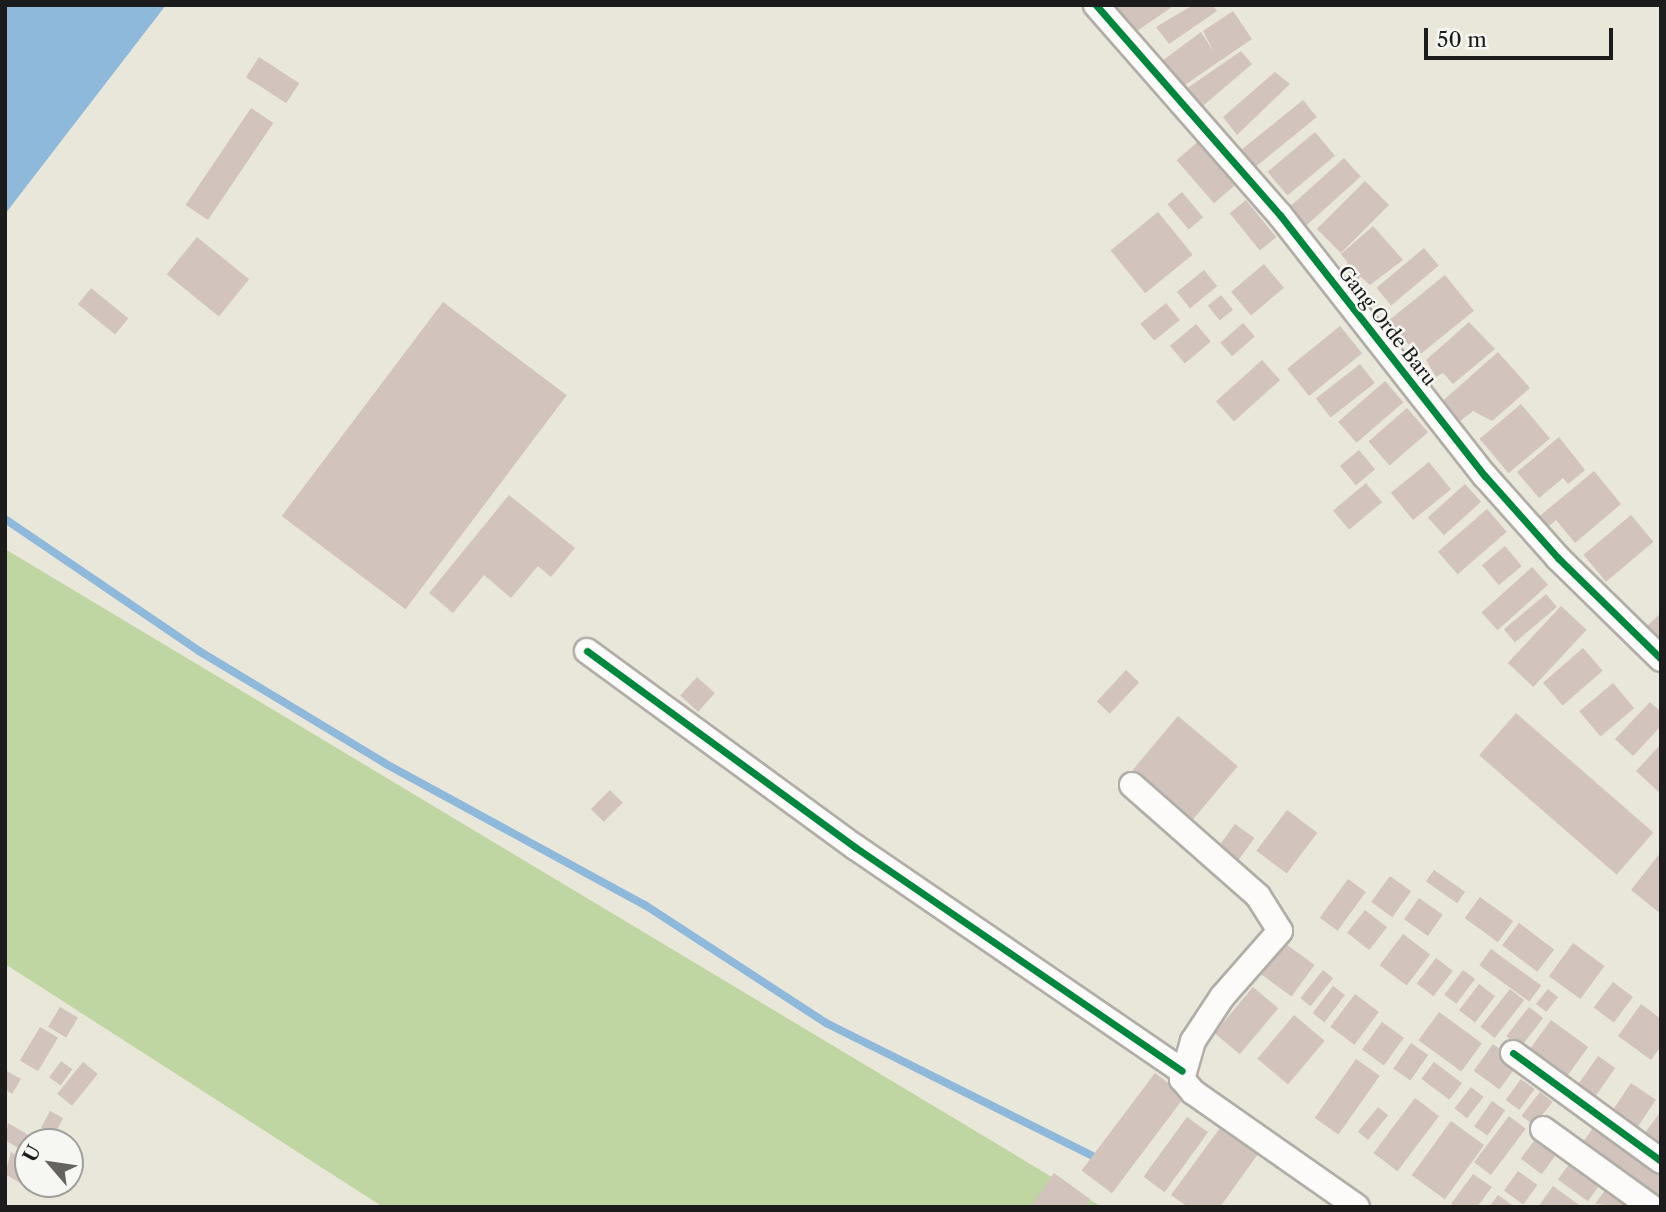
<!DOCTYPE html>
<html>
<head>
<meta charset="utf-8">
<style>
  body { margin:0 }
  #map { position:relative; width:1666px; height:1212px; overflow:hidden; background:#e9e6da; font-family:"Libre Caslon Text",serif }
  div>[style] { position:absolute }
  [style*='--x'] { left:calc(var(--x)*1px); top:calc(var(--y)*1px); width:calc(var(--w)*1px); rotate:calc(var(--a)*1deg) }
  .green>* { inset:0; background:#c0d6a2 }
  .water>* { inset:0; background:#8fb9db }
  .stream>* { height:8px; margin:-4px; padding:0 4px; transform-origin:4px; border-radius:4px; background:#8fb9db }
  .building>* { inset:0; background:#d2c4bd; transform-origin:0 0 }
  .roads { filter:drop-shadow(2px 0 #b0aea7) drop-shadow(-2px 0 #b0aea7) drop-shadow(0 2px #b0aea7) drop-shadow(0 -2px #b0aea7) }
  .minor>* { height:24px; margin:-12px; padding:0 12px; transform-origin:12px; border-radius:12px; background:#fcfbf9 }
  .cycleway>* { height:7px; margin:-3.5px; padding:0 3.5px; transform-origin:3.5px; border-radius:3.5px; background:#00873e }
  span { translate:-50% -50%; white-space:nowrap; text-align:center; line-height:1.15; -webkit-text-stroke:5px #f6f6f2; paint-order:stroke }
  .street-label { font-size:19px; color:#1c1c1c }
  .frame { position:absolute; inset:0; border:7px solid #1c1c1c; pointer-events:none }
  .north { position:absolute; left:14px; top:1128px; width:70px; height:70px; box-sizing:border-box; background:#f6f6f2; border:2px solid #9f9f9c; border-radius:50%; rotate:299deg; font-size:19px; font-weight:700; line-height:28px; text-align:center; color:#1c1c1c }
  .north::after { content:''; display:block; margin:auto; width:24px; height:32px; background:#64635e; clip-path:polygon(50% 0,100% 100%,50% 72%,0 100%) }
  .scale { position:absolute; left:1424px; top:28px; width:189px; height:32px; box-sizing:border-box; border:4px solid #1c1c1c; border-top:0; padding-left:9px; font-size:21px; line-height:24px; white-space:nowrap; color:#1c1c1c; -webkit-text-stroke:5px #f6f6f2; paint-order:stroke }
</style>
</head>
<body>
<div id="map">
  <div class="green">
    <div style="clip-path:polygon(5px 549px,1102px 1207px,383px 1207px,5px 964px)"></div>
  </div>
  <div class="water">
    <div style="clip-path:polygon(5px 5px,166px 5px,5px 214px)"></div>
  </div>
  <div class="stream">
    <div style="--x:5;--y:519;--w:235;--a:34.2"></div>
    <div style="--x:199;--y:651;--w:218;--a:31.1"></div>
    <div style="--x:386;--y:764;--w:295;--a:28.6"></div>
    <div style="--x:645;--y:905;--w:216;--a:33.1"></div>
    <div style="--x:826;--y:1023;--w:298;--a:26.5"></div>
  </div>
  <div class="building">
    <div style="clip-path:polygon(1104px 5px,1175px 5px,1128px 37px)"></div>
    <div style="clip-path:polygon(1193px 5px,1213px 5px,1217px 11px,1169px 44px,1156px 27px)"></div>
    <div style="clip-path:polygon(1233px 11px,1252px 39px,1179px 89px,1158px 64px,1201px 32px,1214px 52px,1203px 31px)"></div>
    <div style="clip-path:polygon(1241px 51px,1252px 64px,1197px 111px,1183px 91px)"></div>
    <div style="left:259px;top:57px;width:48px;height:24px;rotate:33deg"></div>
    <div style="clip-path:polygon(1275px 72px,1290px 84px,1237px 135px,1223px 117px)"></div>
    <div style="left:1303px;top:100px;width:22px;height:82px;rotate:51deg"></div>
    <div style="left:251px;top:108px;width:27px;height:117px;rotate:34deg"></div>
    <div style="left:1315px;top:132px;width:31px;height:62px;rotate:50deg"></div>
    <div style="left:1200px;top:140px;width:57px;height:31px;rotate:49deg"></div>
    <div style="left:1344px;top:158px;width:25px;height:80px;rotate:48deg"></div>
    <div style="left:1365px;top:181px;width:34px;height:68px;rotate:45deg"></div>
    <div style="left:1182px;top:192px;width:33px;height:19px;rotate:50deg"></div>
    <div style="left:1246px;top:200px;width:48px;height:21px;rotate:51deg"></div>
    <div style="left:1158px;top:212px;width:55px;height:61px;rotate:51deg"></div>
    <div style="clip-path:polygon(1373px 226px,1403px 260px,1370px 285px,1361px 277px,1353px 282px,1342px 269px,1348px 263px,1341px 254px)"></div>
    <div style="left:197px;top:237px;width:67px;height:48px;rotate:39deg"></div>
    <div style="left:1424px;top:248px;width:23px;height:62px;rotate:50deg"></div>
    <div style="left:1264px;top:264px;width:31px;height:43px;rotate:50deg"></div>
    <div style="left:1204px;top:270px;width:21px;height:35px;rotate:51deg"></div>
    <div style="left:1445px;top:275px;width:46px;height:72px;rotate:51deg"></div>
    <div style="left:91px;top:288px;width:48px;height:21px;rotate:39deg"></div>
    <div style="left:1221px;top:295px;width:19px;height:17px;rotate:51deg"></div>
    <div style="left:443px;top:302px;width:155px;height:268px;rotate:37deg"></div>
    <div style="left:1166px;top:303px;width:22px;height:33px;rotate:51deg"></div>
    <div style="clip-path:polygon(1469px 322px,1495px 349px,1453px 384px,1443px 373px,1436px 377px,1426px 360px)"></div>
    <div style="left:1243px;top:323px;width:18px;height:30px;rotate:49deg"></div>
    <div style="left:1196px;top:324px;width:23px;height:34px;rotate:50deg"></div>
    <div style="left:1340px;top:326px;width:35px;height:68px;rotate:51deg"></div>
    <div style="clip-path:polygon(1498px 352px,1530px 388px,1492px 421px,1473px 411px,1454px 426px,1437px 406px)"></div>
    <div style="left:1262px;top:360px;width:27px;height:62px;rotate:48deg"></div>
    <div style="left:1360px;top:364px;width:24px;height:56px;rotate:52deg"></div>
    <div style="left:1385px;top:381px;width:28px;height:62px;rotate:49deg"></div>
    <div style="left:1521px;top:404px;width:45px;height:54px;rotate:50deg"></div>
    <div style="left:1407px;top:408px;width:32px;height:51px;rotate:49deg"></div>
    <div style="clip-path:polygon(1559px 437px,1585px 470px,1568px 484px,1563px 478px,1539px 498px,1517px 472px)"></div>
    <div style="left:1359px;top:450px;width:25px;height:25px;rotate:50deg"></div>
    <div style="left:1429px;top:462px;width:35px;height:49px;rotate:51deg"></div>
    <div style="clip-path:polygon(1594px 471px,1621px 504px,1575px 543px,1556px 520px,1545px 530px,1536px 519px)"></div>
    <div style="left:1366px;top:483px;width:25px;height:43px;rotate:50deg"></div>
    <div style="left:1465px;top:484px;width:24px;height:50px;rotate:48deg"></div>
    <div style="clip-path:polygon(509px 495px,575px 548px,551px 577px,538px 566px,511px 598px,484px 575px,453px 613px,429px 593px)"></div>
    <div style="left:1487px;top:509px;width:30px;height:65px;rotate:49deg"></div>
    <div style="left:1631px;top:515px;width:35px;height:62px;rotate:50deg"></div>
    <div style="left:1505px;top:546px;width:26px;height:30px;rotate:50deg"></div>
    <div style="left:1532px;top:567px;width:24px;height:68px;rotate:48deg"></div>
    <div style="left:1546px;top:594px;width:17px;height:55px;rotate:50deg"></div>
    <div style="left:1561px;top:606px;width:35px;height:78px;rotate:43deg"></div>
    <div style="clip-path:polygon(1661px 613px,1661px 639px,1647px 626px)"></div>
    <div style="left:1583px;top:648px;width:30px;height:53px;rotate:49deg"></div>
    <div style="left:1126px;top:670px;width:18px;height:43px;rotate:43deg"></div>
    <div style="left:697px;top:677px;width:24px;height:25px;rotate:42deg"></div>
    <div style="left:1613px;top:683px;width:33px;height:44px;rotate:50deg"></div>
    <div style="clip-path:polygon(1650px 702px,1661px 712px,1661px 726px,1633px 756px,1615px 739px)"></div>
    <div style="left:1516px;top:713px;width:182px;height:56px;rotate:41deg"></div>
    <div style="left:1178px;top:716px;width:78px;height:77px;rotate:40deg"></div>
    <div style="clip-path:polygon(1661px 744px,1661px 794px,1636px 771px)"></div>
    <div style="left:610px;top:790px;width:18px;height:27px;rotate:45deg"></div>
    <div style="left:1287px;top:810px;width:38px;height:51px;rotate:37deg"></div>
    <div style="left:1235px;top:824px;width:24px;height:27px;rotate:36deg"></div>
    <div style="clip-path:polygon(1661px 852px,1661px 914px,1631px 890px)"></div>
    <div style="left:1434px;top:870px;width:38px;height:14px;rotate:35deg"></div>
    <div style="left:1390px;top:876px;width:26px;height:32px;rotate:36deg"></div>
    <div style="left:1348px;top:879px;width:22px;height:48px;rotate:36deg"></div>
    <div style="left:1480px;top:897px;width:41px;height:26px;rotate:36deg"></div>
    <div style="left:1419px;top:898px;width:29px;height:26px;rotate:35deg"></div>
    <div style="left:1365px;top:910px;width:28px;height:29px;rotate:38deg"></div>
    <div style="left:1519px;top:923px;width:44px;height:28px;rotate:37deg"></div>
    <div style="left:1403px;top:934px;width:34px;height:39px;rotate:37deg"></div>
    <div style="left:1283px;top:942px;width:39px;height:39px;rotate:36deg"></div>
    <div style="left:1573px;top:943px;width:39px;height:41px;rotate:36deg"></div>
    <div style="left:1491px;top:949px;width:62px;height:20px;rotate:36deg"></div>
    <div style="left:1436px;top:958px;width:21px;height:32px;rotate:37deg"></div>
    <div style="left:1323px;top:970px;width:13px;height:36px;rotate:39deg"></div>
    <div style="left:1463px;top:970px;width:15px;height:31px;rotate:37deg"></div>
    <div style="left:1613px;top:982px;width:25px;height:32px;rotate:37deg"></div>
    <div style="left:1479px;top:984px;width:20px;height:33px;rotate:37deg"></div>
    <div style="left:1333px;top:986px;width:15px;height:34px;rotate:37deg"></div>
    <div style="left:1253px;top:987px;width:33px;height:60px;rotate:40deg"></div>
    <div style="left:1510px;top:989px;width:18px;height:48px;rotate:38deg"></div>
    <div style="left:1548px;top:989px;width:13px;height:19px;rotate:39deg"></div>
    <div style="left:1355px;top:994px;width:30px;height:41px;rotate:37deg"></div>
    <div style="clip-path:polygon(1641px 1004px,1661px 1019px,1661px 1046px,1651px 1060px,1618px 1036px)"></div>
    <div style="left:60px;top:1007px;width:21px;height:23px;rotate:31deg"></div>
    <div style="left:1529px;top:1007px;width:18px;height:37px;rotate:38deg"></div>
    <div style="left:1439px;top:1012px;width:53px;height:35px;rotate:36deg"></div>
    <div style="left:1294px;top:1015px;width:40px;height:57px;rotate:40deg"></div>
    <div style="left:1551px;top:1020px;width:46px;height:46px;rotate:36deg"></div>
    <div style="left:1382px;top:1022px;width:27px;height:34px;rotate:36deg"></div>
    <div style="left:40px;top:1027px;width:21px;height:39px;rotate:31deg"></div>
    <div style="left:1411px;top:1043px;width:21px;height:31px;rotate:35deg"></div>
    <div style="left:1493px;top:1044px;width:32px;height:33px;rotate:36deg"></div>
    <div style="left:1598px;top:1056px;width:21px;height:39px;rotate:35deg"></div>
    <div style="left:1356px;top:1059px;width:29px;height:72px;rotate:35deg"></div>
    <div style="left:61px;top:1061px;width:14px;height:20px;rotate:36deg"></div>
    <div style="left:83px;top:1062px;width:19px;height:41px;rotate:39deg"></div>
    <div style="left:1434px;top:1062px;width:35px;height:21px;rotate:37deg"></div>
    <div style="clip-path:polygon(5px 1070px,21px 1079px,12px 1094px,5px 1089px)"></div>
    <div style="left:1155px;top:1073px;width:38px;height:122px;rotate:37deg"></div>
    <div style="left:1521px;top:1079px;width:17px;height:26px;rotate:36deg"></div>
    <div style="left:1631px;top:1083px;width:30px;height:40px;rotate:34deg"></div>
    <div style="left:1471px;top:1087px;width:16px;height:27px;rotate:38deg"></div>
    <div style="left:1540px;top:1092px;width:16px;height:30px;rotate:38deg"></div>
    <div style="left:1415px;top:1098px;width:30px;height:69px;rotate:37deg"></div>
    <div style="left:1492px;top:1101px;width:16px;height:31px;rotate:35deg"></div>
    <div style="left:1378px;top:1107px;width:13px;height:32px;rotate:39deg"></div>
    <div style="left:50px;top:1111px;width:15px;height:19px;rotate:28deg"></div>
    <div style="clip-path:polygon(1661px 1111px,1661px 1151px,1642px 1137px)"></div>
    <div style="left:1509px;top:1116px;width:21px;height:58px;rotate:37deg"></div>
    <div style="left:1187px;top:1117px;width:26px;height:74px;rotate:36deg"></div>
    <div style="left:1451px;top:1121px;width:41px;height:67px;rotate:36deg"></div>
    <div style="clip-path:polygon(1597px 1122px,1661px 1168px,1661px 1203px,1577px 1151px)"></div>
    <div style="clip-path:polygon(8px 1123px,40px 1142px,28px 1142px,28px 1154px,5px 1140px)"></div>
    <div style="clip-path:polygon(1220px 1128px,1258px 1154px,1220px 1207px,1188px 1207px,1171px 1195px)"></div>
    <div style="left:1540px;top:1133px;width:26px;height:32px;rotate:37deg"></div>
    <div style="clip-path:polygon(11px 1152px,28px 1163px,30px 1189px,5px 1174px)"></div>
    <div style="left:1572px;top:1160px;width:37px;height:24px;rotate:36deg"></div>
    <div style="left:1518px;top:1171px;width:24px;height:24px;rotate:36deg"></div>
    <div style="clip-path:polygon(1054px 1173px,1090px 1199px,1085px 1207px,1030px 1207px)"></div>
    <div style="clip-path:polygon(1473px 1174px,1492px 1187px,1477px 1207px,1455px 1207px,1451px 1204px)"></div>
    <div style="clip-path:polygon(1553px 1186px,1582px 1207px,1538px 1207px)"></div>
    <div style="clip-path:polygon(1608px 1186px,1632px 1207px,1595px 1204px)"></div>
    <div style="clip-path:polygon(1498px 1195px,1515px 1207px,1489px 1207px)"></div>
  </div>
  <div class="roads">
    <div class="minor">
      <div style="--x:1096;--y:5;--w:279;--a:48.8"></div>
      <div style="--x:1280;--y:215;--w:332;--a:51.9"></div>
      <div style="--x:1485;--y:476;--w:110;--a:48.3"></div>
      <div style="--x:1558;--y:558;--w:144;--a:44.4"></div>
      <div style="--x:587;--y:651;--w:332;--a:36.2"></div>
      <div style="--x:855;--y:847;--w:396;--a:34.4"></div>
      <div style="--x:1132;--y:785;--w:168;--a:41.4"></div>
      <div style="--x:1258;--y:896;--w:41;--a:57.8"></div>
      <div style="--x:1280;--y:931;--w:88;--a:131.3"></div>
      <div style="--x:1222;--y:997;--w:53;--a:123.4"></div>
      <div style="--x:1193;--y:1041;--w:40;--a:106"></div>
      <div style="--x:1182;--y:1079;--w:17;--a:50"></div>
      <div style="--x:1193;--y:1092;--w:200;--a:35"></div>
      <div style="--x:1513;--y:1053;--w:183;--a:36.1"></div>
      <div style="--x:1543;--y:1129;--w:133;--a:35.8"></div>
    </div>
  </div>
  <div class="cycleway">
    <div style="--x:1096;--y:5;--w:279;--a:48.8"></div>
    <div style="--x:1280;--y:215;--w:332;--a:51.9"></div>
    <div style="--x:1485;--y:476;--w:110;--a:48.3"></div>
    <div style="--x:1558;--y:558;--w:144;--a:44.4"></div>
    <div style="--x:587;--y:651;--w:332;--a:36.2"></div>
    <div style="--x:855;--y:847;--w:396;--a:34.4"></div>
    <div style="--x:1513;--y:1053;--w:183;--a:36.1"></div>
  </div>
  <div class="street-label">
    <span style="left:1387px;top:326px;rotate:52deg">Gang Orde Baru</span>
  </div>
  <div class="frame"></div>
  <div class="north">U</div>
  <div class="scale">50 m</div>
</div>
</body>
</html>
